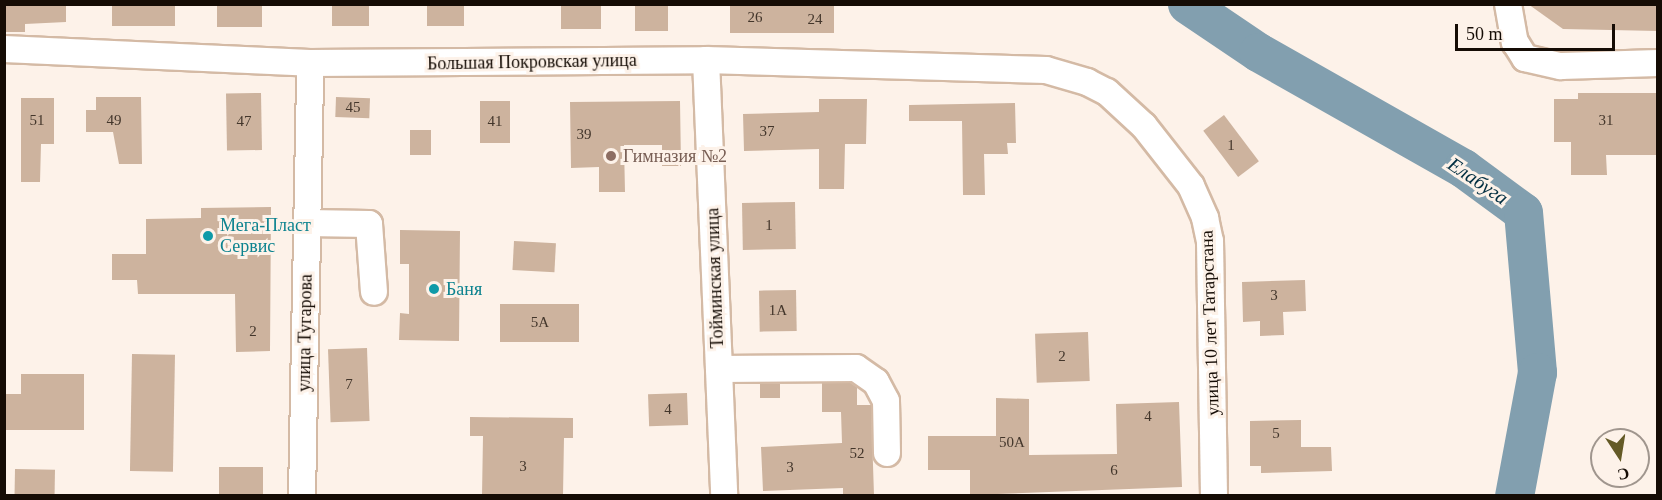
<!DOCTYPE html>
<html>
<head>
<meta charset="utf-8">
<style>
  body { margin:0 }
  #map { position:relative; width:1662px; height:500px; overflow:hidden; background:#fdf2e9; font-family:"Times New Roman",serif }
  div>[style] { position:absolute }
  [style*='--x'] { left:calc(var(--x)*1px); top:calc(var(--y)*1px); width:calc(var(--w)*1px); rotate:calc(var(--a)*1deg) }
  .river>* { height:39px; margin:-19.5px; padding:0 19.5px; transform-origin:19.5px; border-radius:19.5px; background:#829faf }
  .building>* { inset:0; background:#cdb39e; transform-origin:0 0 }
  .roads { filter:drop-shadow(2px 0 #d4baa5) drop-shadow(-2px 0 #d4baa5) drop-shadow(0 2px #d4baa5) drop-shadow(0 -2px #d4baa5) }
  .minor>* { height:26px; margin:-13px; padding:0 13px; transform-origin:13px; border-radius:13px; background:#fff }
  .dots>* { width:16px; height:16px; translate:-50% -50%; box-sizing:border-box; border:3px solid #fdf2e9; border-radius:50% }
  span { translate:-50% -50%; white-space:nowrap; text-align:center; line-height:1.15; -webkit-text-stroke:6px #fdf2e9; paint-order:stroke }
  .number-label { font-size:15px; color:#43362b }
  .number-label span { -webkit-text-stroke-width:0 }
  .street-label { font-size:18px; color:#150c05 }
  .education-label { font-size:18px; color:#785e54 }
  .left { translate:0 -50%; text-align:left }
  .culture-label { font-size:18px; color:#0d838f }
  .water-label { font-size:20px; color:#022e41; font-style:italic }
  .frame { position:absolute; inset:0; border:6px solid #150c05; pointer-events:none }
  .north { position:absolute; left:1590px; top:428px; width:60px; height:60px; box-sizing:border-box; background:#fdf2e9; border:2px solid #a0968e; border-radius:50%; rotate:168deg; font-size:16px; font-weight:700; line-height:24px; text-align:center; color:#150c05 }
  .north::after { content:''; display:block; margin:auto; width:21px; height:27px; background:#645a26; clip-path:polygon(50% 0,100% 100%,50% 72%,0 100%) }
  .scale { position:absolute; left:1455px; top:24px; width:160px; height:27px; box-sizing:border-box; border:3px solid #150c05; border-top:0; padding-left:8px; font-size:18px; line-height:21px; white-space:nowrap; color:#150c05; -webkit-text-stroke:4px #fdf2e9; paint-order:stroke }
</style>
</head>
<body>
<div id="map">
  <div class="river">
    <div style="--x:1187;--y:4;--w:86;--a:34.1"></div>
    <div style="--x:1258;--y:52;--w:236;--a:29.5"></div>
    <div style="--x:1463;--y:168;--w:74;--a:36.3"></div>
    <div style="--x:1523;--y:212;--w:161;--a:85"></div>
    <div style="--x:1537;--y:372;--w:126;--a:100.5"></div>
  </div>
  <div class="building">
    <div style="clip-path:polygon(4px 4px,66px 4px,66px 22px,25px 24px,25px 32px,4px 32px)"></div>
    <div style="left:112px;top:4px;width:63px;height:22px"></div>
    <div style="left:217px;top:4px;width:45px;height:23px"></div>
    <div style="left:332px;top:4px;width:37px;height:22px"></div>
    <div style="left:427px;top:4px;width:37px;height:22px"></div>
    <div style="left:561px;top:4px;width:40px;height:25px"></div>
    <div style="left:635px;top:4px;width:33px;height:27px"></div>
    <div style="left:730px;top:4px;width:104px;height:29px"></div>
    <div style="clip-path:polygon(1528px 4px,1658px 4px,1658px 31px,1563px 29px)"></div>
    <div style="left:261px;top:93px;width:57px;height:35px;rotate:89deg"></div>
    <div style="clip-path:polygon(1578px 93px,1658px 93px,1658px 155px,1606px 155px,1607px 175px,1571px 175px,1571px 142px,1554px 142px,1554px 99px,1578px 99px)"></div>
    <div style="clip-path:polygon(96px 97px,141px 97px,142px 164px,119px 164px,113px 132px,86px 132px,86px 110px,96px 110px)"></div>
    <div style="left:336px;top:97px;width:34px;height:20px;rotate:2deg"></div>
    <div style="clip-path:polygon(21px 98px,54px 98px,54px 144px,41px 144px,40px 182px,21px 182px)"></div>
    <div style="clip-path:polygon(819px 99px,867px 99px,866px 144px,845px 144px,844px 189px,819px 189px,819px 149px,744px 151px,743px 114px,819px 112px)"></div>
    <div style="left:480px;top:101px;width:30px;height:42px"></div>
    <div style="clip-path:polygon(680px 101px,681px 166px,662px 166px,662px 145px,624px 145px,625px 192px,599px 192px,599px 167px,571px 168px,570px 102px)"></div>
    <div style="clip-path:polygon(1015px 103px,1016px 143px,1007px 143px,1008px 154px,984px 154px,985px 195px,963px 195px,962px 121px,909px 121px,909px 105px)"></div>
    <div style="left:1224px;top:115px;width:58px;height:26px;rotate:53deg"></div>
    <div style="left:410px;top:130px;width:21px;height:25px"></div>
    <div style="left:795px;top:202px;width:47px;height:53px;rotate:89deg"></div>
    <div style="clip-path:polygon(271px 207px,270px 351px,236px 352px,235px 294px,138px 294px,137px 280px,112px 280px,112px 254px,146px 254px,146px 219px,201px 218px,201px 208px)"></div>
    <div style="clip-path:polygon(400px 230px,460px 231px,459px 341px,399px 340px,400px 313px,409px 314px,409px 264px,400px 264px)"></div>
    <div style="left:514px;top:241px;width:42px;height:29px;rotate:3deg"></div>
    <div style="clip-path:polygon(1305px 280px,1306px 311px,1283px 312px,1284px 335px,1260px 336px,1260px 321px,1243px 322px,1242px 282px)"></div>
    <div style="left:796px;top:290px;width:41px;height:37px;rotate:89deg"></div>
    <div style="left:500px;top:304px;width:79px;height:38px"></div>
    <div style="left:1088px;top:332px;width:49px;height:53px;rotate:88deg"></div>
    <div style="left:367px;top:348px;width:73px;height:39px;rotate:88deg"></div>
    <div style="left:132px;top:354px;width:43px;height:117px;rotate:1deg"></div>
    <div style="clip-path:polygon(21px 374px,84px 374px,84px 430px,4px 430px,4px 394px,21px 394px)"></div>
    <div style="clip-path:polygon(822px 383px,851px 383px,857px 387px,857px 405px,871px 405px,874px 495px,843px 495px,843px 488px,763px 491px,761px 447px,842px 443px,841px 412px,822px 412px)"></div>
    <div style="left:760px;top:384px;width:20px;height:14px"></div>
    <div style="left:687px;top:393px;width:32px;height:39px;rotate:88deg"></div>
    <div style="clip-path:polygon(996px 398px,1029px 399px,1029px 455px,1117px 454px,1116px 404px,1179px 402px,1182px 487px,970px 495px,970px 470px,928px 470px,928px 436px,996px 436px)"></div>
    <div style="clip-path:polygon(470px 417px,573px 418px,573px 438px,564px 438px,563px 495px,482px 495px,483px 436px,470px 436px)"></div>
    <div style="clip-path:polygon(1301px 420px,1301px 447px,1331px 447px,1332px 471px,1261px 473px,1261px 466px,1250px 466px,1250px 421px)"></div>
    <div style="left:263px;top:467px;width:28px;height:44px;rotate:90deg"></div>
    <div style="left:15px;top:469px;width:40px;height:26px;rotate:1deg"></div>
  </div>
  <div class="roads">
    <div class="minor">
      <div style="--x:1508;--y:4;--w:39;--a:80"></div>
      <div style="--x:1515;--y:42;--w:19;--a:58"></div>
      <div style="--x:1525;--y:58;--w:37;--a:13"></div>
      <div style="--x:1561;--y:66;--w:97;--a:-1.8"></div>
      <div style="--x:4;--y:49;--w:306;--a:2.6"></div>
      <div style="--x:310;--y:63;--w:396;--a:-0.4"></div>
      <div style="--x:706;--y:60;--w:340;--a:1.7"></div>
      <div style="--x:1046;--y:70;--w:43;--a:16.3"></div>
      <div style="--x:1087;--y:82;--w:22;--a:27"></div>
      <div style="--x:1107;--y:92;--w:50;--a:42.6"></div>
      <div style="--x:1144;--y:126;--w:76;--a:51.9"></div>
      <div style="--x:1191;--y:186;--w:35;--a:66"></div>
      <div style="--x:1205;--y:218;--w:24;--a:78"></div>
      <div style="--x:1210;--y:241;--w:255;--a:89.1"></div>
      <div style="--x:706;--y:60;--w:436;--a:87.6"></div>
      <div style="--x:307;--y:223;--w:62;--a:0.9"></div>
      <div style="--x:369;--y:224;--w:68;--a:85.8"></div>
      <div style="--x:719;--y:369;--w:137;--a:-0.4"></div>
      <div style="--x:856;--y:368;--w:24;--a:35"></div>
      <div style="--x:876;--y:382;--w:21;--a:62"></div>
      <div style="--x:886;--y:401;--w:52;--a:88.9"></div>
      <div style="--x:302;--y:496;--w:433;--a:-88.9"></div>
    </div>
  </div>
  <div class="dots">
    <div style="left:611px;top:156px;background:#8d6e63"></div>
    <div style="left:208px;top:236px;background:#0f9aa8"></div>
    <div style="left:434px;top:289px;background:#0f9aa8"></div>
  </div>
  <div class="number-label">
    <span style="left:755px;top:18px">26</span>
    <span style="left:815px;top:20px">24</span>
    <span style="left:353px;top:108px">45</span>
    <span style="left:37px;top:121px">51</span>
    <span style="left:114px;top:121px">49</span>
    <span style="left:1606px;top:121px">31</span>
    <span style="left:244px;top:122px">47</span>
    <span style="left:495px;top:122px">41</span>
    <span style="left:767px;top:132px">37</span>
    <span style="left:584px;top:135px">39</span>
    <span style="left:1231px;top:146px">1</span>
    <span style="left:769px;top:226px">1</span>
    <span style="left:1274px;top:296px">3</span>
    <span style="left:778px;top:311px">1А</span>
    <span style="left:540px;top:323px">5А</span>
    <span style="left:253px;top:332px">2</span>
    <span style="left:1062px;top:357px">2</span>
    <span style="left:349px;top:385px">7</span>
    <span style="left:668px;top:410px">4</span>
    <span style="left:1148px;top:417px">4</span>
    <span style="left:1276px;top:434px">5</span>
    <span style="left:1012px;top:443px">50А</span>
    <span style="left:857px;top:454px">52</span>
    <span style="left:523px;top:467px">3</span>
    <span style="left:790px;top:468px">3</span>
    <span style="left:1114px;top:471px">6</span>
  </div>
  <div class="street-label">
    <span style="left:532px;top:62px;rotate:-1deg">Большая Покровская улица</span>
    <span style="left:715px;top:278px;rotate:-92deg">Тойминская улица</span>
    <span style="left:1210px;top:323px;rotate:-92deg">улица 10 лет Татарстана</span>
    <span style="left:305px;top:333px;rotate:-89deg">улица Тугарова</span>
  </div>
  <div class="education-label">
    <span class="left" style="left:623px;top:156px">Гимназия №2</span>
  </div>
  <div class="culture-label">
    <span class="left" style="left:220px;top:236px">Мега-Пласт<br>Сервис</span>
    <span class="left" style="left:446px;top:289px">Баня</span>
  </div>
  <div class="water-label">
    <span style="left:1478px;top:181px;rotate:34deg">Елабуга</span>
  </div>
  <div class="frame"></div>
  <div class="north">С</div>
  <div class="scale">50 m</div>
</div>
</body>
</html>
